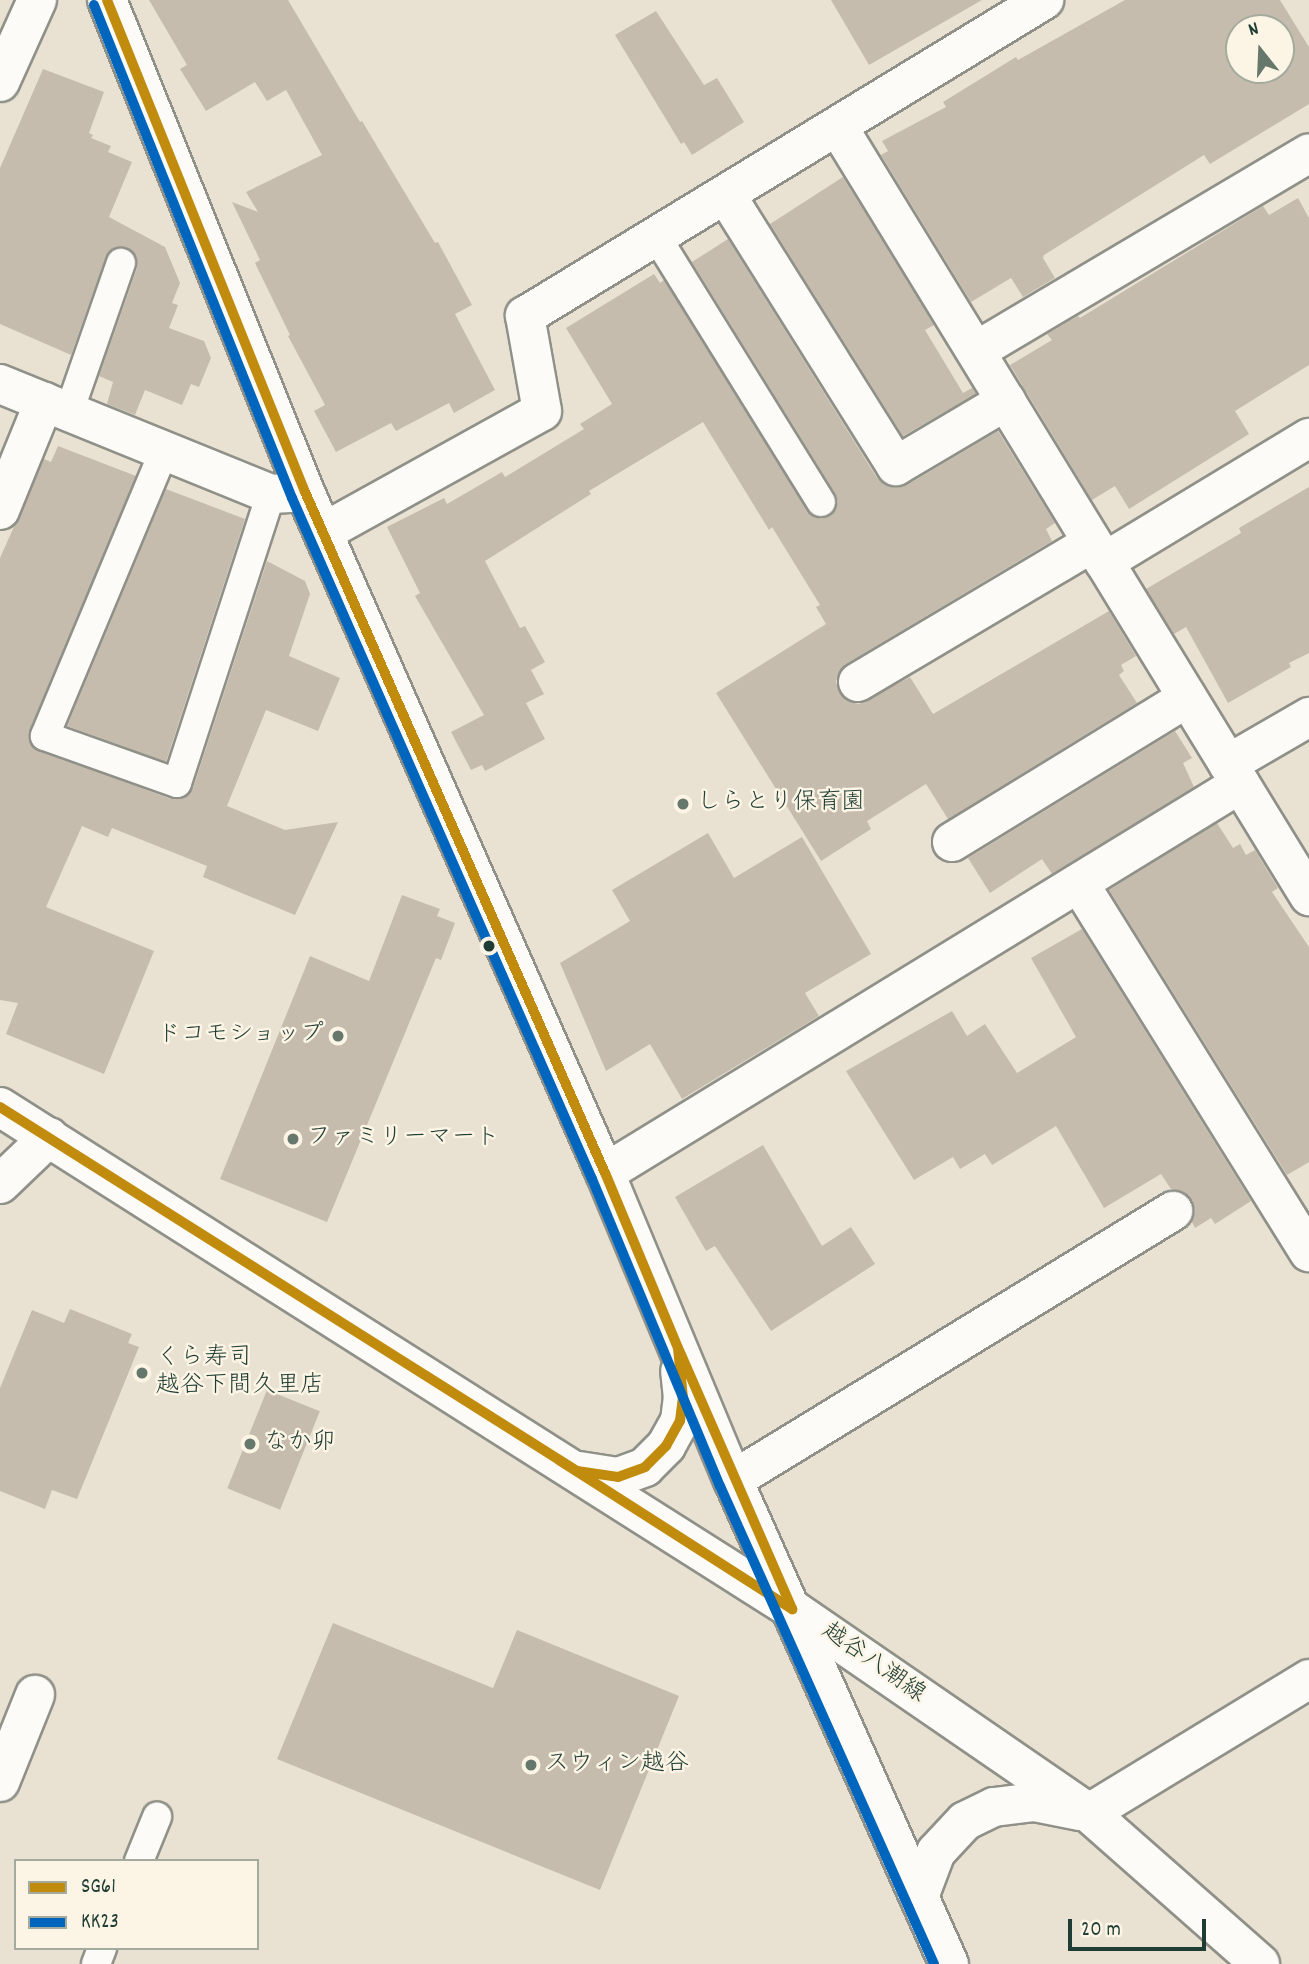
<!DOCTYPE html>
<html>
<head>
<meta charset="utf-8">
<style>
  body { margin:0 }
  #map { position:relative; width:1309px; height:1964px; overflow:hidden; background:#e9e2d3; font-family:Dekko,"Klee One",sans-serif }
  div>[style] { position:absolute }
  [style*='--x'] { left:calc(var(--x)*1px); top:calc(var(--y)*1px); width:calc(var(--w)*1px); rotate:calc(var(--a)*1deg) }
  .building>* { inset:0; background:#c5bcae; transform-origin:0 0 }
  .roads { filter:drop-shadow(2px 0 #8f9188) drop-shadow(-2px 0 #8f9188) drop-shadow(0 2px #8f9188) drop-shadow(0 -2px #8f9188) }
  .lane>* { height:28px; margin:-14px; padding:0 14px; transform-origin:14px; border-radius:14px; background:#fcfbf8 }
  .street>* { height:38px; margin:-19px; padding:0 19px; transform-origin:19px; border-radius:19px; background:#fcfbf8 }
  .secondary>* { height:38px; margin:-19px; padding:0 19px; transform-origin:19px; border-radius:19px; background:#fcfbf8 }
  .bus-1>* { height:10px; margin:-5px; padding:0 5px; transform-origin:5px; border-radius:5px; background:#c18c0d }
  .bus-2>* { height:10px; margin:-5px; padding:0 5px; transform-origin:5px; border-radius:5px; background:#0065bd }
  .dots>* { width:19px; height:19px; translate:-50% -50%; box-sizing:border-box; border:4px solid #fcf5e5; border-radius:50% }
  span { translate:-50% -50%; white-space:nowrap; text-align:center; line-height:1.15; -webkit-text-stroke:5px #fcf5e5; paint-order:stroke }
  .poi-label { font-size:24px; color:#1f3d34 }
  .left { translate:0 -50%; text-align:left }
  .right { translate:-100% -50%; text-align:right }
  .street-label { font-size:24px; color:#1f3d34 }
  .legend { position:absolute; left:14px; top:1859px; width:245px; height:91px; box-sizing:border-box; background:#fcf5e5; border:2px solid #a4ab9e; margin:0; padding:9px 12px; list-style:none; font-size:21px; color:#1f3d34 }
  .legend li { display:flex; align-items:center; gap:14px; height:35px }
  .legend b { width:35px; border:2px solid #a4ab9e }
  .north { position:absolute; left:1225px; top:14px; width:70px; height:70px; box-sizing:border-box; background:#fcf5e5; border:2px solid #a4ab9e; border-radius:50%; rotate:342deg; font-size:19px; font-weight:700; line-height:28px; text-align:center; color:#1f3d34 }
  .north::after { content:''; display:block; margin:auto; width:24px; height:32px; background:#66776c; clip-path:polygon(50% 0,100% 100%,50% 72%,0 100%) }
  .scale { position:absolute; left:1068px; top:1919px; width:138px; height:32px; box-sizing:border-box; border:4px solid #1f3d34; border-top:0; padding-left:9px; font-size:21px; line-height:24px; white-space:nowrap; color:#1f3d34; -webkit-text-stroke:5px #fcf5e5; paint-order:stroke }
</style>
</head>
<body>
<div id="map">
  <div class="building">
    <div style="clip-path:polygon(149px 0,288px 0,360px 122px,362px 121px,435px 243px,438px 242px,472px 305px,455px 314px,495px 390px,454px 413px,449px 403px,396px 431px,391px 423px,336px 452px,314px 411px,325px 405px,288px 336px,290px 335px,255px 263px,260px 260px,232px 202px,258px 212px,246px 192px,322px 155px,286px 90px,267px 101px,255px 82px,206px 111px,180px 69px,187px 65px)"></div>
    <div style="clip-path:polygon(831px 0,982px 0,869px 65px)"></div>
    <div style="clip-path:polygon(evenodd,1125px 0,1280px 0,1309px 47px,1309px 104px,1210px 164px,1204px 155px,1044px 255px,1043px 258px,1055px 278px,1023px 297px,1011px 278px,971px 302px,881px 155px,888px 151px,882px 141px,946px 107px,943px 102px,1016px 57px,1018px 60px,1125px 0,1239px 28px,1281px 28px,1281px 70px,1239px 70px,1239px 28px)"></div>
    <div style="clip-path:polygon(656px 11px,704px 85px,717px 78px,744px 122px,692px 155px,684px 142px,681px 144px,615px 35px)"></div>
    <div style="clip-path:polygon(43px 69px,104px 92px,89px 133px,93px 135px,91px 138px,111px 146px,108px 152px,132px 162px,109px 217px,165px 247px,180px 283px,172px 303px,178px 305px,169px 328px,204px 341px,211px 358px,199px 387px,191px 384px,182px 405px,145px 390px,135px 415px,107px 404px,113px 382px,99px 376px,137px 268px,134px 253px,127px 248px,117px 247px,106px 257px,71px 355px,0 324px,0 168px)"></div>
    <div style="clip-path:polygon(843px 177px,934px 325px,925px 330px,963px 393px,972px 388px,976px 394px,903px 436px,770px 224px)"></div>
    <div style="clip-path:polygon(1298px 198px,1309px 218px,1309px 365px,1235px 411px,1249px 434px,1129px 509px,1115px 486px,1092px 500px,1010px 365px,1052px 340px,1047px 334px,1078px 316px,1080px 318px,1263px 206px,1269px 215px)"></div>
    <div style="clip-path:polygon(728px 239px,877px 478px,885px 485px,896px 488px,907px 485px,998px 431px,1055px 523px,1046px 529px,1052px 541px,846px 664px,839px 672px,836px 682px,840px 694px,848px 701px,859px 704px,910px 677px,933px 714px,1109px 611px,1136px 656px,1121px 665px,1124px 671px,1119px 675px,1137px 703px,948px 819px,926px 784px,867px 821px,871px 829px,821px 861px,716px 693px,826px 624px,816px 607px,820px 605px,772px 527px,769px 530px,703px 422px,589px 491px,591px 494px,485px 561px,520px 628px,525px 626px,545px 662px,531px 670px,544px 694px,526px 703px,545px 739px,485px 771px,482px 765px,471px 770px,451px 732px,484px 715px,415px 596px,420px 593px,387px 527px,444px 498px,447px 504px,502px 472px,505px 477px,584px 429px,580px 424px,612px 404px,566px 328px,654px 274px,660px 283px,664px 280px,807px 511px,821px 519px,830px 516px,838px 502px,835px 493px,692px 262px)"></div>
    <div style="clip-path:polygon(58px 446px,136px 476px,30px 730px,29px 739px,33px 747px,171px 799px,187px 796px,193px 788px,267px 561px,305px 581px,310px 594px,289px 656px,340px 678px,318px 731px,266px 710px,227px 806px,285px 830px,338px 822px,295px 915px,203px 877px,207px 866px,112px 828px,108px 837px,82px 826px,46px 907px,154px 951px,104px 1074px,6px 1034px,18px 1003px,0 1000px,0 558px,44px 459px,51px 462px)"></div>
    <div style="clip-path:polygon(1309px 487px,1309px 653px,1289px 663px,1291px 667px,1228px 703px,1186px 627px,1174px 634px,1146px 589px,1241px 533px,1239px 528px)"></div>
    <div style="clip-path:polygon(166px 489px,245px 519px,166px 762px,67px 726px)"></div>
    <div style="clip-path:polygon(1175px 731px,1192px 758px,1183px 763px,1194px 787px,1052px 874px,1042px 859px,990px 893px,968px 858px)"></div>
    <div style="clip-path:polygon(1217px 823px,1233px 848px,1240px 844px,1246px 855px,1255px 850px,1278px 888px,1272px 892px,1309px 947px,1309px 1162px,1287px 1175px,1109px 890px)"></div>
    <div style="clip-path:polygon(708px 833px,734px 878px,802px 837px,871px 954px,805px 993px,819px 1016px,682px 1099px,650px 1044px,606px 1071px,560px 963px,630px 921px,612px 890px)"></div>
    <div style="clip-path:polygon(402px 895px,440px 909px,437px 916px,455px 923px,441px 960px,436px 958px,327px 1222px,220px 1179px,310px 956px,369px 981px)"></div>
    <div style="clip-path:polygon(1082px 929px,1251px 1201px,1215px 1224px,1211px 1218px,1195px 1228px,1192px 1222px,1195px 1211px,1191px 1199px,1183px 1192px,1171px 1189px,1161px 1174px,1104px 1208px,1056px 1126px,992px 1165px,985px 1154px,960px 1169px,953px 1157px,914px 1180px,846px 1071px,952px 1011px,967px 1036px,985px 1024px,1017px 1073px,1076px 1037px,1031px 958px)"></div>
    <div style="clip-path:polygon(763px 1145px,822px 1246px,851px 1227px,875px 1264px,771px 1331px,715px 1246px,706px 1251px,675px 1197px)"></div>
    <div style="clip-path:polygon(70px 1309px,132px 1334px,128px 1343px,139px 1347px,77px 1499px,52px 1490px,45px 1509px,0 1491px,0 1388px,32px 1310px,64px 1323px)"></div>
    <div style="left:267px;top:1390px;width:57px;height:106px;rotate:22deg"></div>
    <div style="clip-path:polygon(333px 1623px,493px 1688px,517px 1630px,679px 1696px,600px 1890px,277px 1759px)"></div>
  </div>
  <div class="roads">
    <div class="lane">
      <div style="--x:656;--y:236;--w:313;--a:58.2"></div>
      <div style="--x:69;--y:412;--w:158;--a:-70.8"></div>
      <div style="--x:164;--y:451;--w:309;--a:112.7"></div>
      <div style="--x:45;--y:736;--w:140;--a:19.6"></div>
      <div style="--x:177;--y:783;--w:304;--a:-72"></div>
      <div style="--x:139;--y:1861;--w:48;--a:-67.8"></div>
      <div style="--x:96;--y:1964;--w:17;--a:-69"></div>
    </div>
    <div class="street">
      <div style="--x:0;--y:82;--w:90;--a:-65.7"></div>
      <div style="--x:838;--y:127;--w:902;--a:58.51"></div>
      <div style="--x:726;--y:195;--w:320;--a:57.9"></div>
      <div style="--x:896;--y:466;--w:128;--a:-30.6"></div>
      <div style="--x:976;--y:351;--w:387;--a:-30.7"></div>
      <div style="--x:0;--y:384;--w:292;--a:22.1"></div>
      <div style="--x:271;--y:494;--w:34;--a:-3"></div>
      <div style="--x:0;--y:510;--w:117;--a:-67.8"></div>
      <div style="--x:324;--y:532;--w:249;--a:-29"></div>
      <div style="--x:542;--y:411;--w:97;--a:-100.1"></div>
      <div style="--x:525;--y:316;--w:608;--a:-31.34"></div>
      <div style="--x:1104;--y:562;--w:240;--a:-31.2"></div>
      <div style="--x:858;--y:682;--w:272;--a:-30.7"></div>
      <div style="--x:1228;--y:764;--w:94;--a:-30.1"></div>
      <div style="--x:952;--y:842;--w:276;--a:-31.5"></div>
      <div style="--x:1079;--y:883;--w:435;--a:58.1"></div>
      <div style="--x:605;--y:1173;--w:745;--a:-31.49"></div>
      <div style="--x:733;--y:1480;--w:516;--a:-31.44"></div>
      <div style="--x:0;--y:1782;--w:94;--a:-68.1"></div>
      <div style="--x:1089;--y:1813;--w:258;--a:-31.3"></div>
    </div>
    <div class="secondary">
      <div style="--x:107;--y:0;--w:530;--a:68.08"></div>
      <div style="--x:305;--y:492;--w:744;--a:66.23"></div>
      <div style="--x:605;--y:1173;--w:333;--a:67.4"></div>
      <div style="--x:733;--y:1480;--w:530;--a:65.95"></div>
      <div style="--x:0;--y:1107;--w:938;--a:32.37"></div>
      <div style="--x:792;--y:1609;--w:360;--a:34.5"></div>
      <div style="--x:1089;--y:1813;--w:228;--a:41.4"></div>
      <div style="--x:0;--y:1184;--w:68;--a:-43.8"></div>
      <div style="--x:579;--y:1471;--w:39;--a:9"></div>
      <div style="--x:618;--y:1477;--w:29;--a:-20"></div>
      <div style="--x:645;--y:1467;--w:30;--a:-45"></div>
      <div style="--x:666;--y:1446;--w:29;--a:-61"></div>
      <div style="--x:680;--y:1421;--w:23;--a:-83"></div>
      <div style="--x:683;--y:1398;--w:27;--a:-96"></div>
      <div style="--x:919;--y:1897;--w:48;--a:-69.3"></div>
      <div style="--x:936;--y:1852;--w:42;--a:-46.9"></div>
      <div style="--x:965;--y:1821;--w:32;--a:-26"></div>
      <div style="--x:994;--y:1807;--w:41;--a:-7"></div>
      <div style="--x:1035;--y:1802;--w:46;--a:11.3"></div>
    </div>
  </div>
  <div class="bus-1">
    <div style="--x:0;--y:1107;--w:682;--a:32.25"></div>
    <div style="--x:577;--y:1471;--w:41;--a:8.3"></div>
    <div style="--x:618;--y:1477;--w:29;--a:-20"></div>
    <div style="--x:645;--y:1467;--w:30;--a:-45"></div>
    <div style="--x:666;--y:1446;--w:29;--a:-61"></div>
    <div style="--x:680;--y:1421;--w:23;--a:-83"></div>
    <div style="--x:683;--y:1398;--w:50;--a:-95.7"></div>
    <div style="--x:678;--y:1348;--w:190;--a:-112.6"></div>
    <div style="--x:605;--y:1173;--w:744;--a:-113.77"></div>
    <div style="--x:305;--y:492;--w:530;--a:-111.92"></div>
    <div style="--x:679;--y:1350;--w:283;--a:66.4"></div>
    <div style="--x:559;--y:1460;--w:277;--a:32.6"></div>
  </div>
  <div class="bus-2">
    <div style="--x:94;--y:5;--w:531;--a:68.12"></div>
    <div style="--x:292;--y:498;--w:744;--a:66.23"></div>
    <div style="--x:592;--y:1179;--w:333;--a:67.4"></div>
    <div style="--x:720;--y:1486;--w:524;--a:65.88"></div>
  </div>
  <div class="dots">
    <div style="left:683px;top:804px;background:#66776c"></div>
    <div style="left:489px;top:946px;background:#1f3d34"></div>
    <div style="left:338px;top:1036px;background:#66776c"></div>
    <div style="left:293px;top:1139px;background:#66776c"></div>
    <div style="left:142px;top:1373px;background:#66776c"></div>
    <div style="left:250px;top:1444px;background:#66776c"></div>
    <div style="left:531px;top:1765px;background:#66776c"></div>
  </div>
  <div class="poi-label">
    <span class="left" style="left:697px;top:804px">しらとり保育園</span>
    <span class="right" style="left:324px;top:1036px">ドコモショップ</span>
    <span class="left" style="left:307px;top:1139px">ファミリーマート</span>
    <span class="left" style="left:156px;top:1373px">くら寿司<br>越谷下間久里店</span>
    <span class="left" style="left:264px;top:1444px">なか卯</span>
    <span class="left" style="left:545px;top:1765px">スウィン越谷</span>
  </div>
  <div class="street-label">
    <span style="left:873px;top:1664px;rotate:35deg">越谷八潮線</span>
  </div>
  <ul class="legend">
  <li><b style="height:9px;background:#c18c0d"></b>SG61</li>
  <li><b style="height:9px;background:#0065bd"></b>KK23</li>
  </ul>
  <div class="north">N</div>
  <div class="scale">20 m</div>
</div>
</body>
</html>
